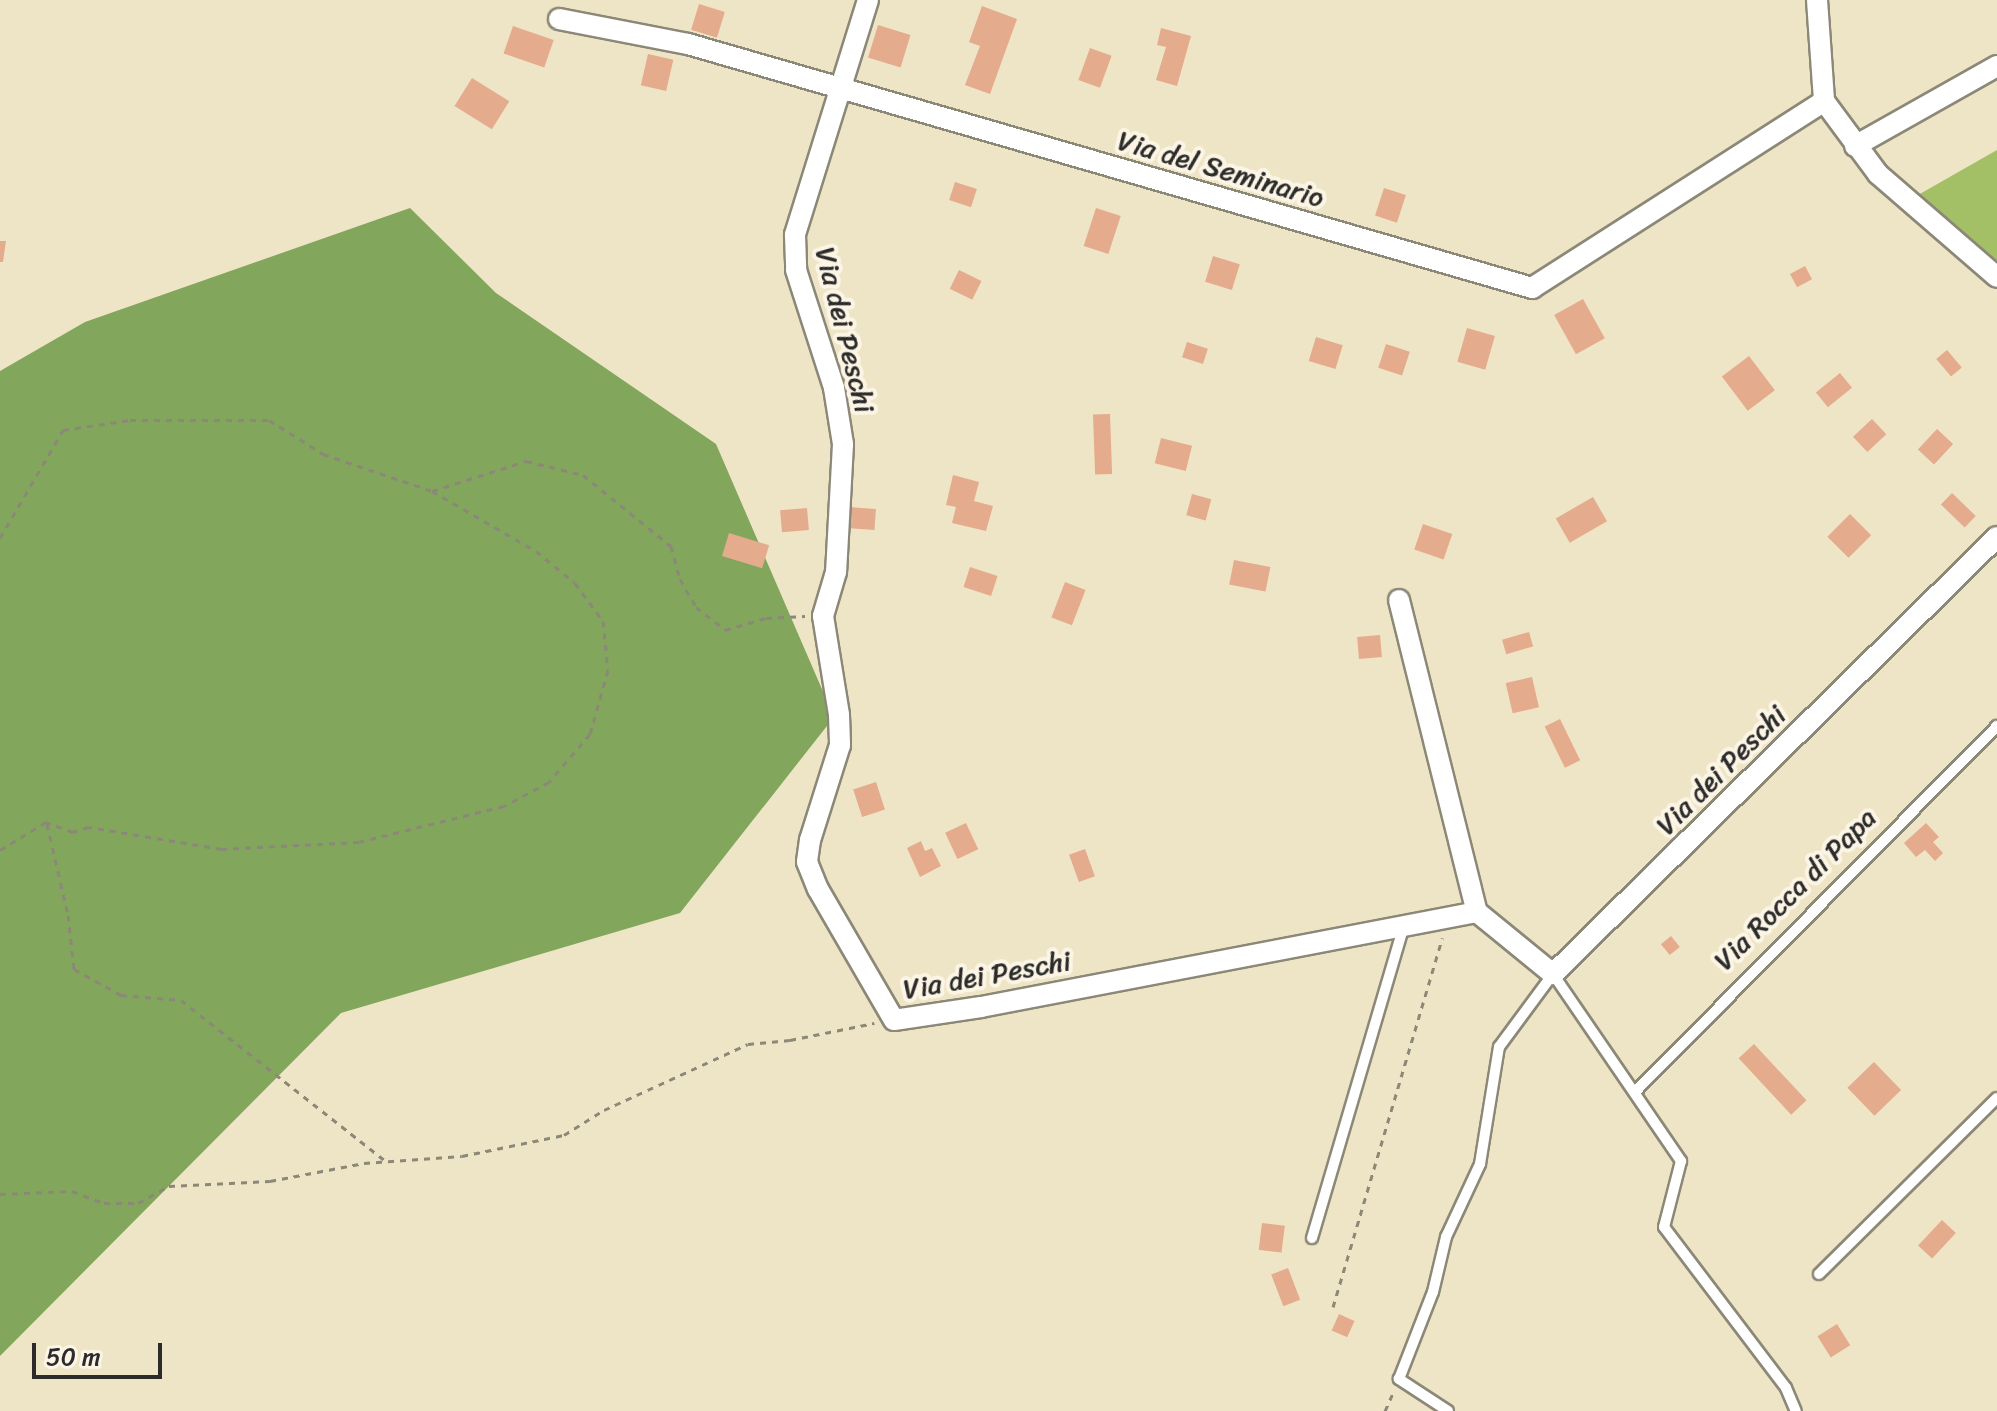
<!DOCTYPE html>
<html>
<head>
<meta charset="utf-8">
<style>
  body { margin:0 }
  #map { position:relative; width:1997px; height:1411px; overflow:hidden; background:#eee5c6; font-family:Sriracha,sans-serif }
  div>[style] { position:absolute }
  [style*='--x'] { left:calc(var(--x)*1px); top:calc(var(--y)*1px); width:calc(var(--w)*1px); rotate:calc(var(--a)*1deg) }
  .green>* { inset:0; background:#a3c067 }
  .forest>* { inset:0; background:#82a65c }
  .building>* { inset:0; background:#e5ab8d; transform-origin:0 0 }
  .path>* { height:3px; margin-top:-1.5px; transform-origin:0; background:repeating-linear-gradient(90deg,#8c8878 0 6px,transparent 0 12px) }
  .roads { filter:drop-shadow(2px 0 #8c8878) drop-shadow(-2px 0 #8c8878) drop-shadow(0 2px #8c8878) drop-shadow(0 -2px #8c8878) }
  .lane>* { height:10px; margin:-5px; padding:0 5px; transform-origin:5px; border-radius:5px; background:#fff }
  .street>* { height:20px; margin:-10px; padding:0 10px; transform-origin:10px; border-radius:10px; background:#fff }
  span { translate:-50% -50%; white-space:nowrap; text-align:center; line-height:1.15; -webkit-text-stroke:8px #fcf5e5; paint-order:stroke }
  .street-label { font-size:28px; color:#2b2b2b }
  .scale { position:absolute; left:32px; top:1343px; width:130px; height:36px; box-sizing:border-box; border:4px solid #2b2b2b; border-top:0; padding-left:10px; font-size:24px; line-height:28px; white-space:nowrap; color:#2b2b2b; -webkit-text-stroke:6px #fcf5e5; paint-order:stroke }
</style>
</head>
<body>
<div id="map">
  <div class="green">
    <div style="clip-path:polygon(1997px 150px,1997px 270px,1918px 195px)"></div>
  </div>
  <div class="forest">
    <div style="clip-path:polygon(410px 208px,496px 293px,716px 444px,834px 717px,680px 913px,341px 1013px,0 1356px,0 371px,85px 322px)"></div>
  </div>
  <div class="building">
    <div style="left:699px;top:4px;width:27px;height:27px;rotate:17deg"></div>
    <div style="clip-path:polygon(982px 6px,1017px 19px,990px 94px,965px 85px,980px 46px,969px 42px)"></div>
    <div style="left:878px;top:25px;width:34px;height:34px;rotate:17deg"></div>
    <div style="left:513px;top:26px;width:43px;height:29px;rotate:19deg"></div>
    <div style="clip-path:polygon(1161px 28px,1191px 36px,1177px 86px,1156px 80px,1166px 47px,1157px 45px)"></div>
    <div style="left:1090px;top:48px;width:23px;height:34px;rotate:20deg"></div>
    <div style="left:648px;top:54px;width:26px;height:32px;rotate:13deg"></div>
    <div style="left:472px;top:78px;width:44px;height:33px;rotate:32deg"></div>
    <div style="left:955px;top:182px;width:23px;height:19px;rotate:18deg"></div>
    <div style="left:1384px;top:188px;width:23px;height:29px;rotate:18deg"></div>
    <div style="left:1096px;top:208px;width:26px;height:40px;rotate:18deg"></div>
    <div style="clip-path:polygon(0 241px,6px 241px,3px 262px,0 262px)"></div>
    <div style="left:1213px;top:256px;width:28px;height:27px;rotate:17deg"></div>
    <div style="left:1805px;top:266px;width:15px;height:17px;rotate:62deg"></div>
    <div style="left:959px;top:270px;width:25px;height:21px;rotate:26deg"></div>
    <div style="left:1583px;top:299px;width:45px;height:33px;rotate:61deg"></div>
    <div style="left:1467px;top:328px;width:29px;height:35px;rotate:16deg"></div>
    <div style="left:1316px;top:337px;width:28px;height:25px;rotate:17deg"></div>
    <div style="left:1187px;top:342px;width:22px;height:16px;rotate:18deg"></div>
    <div style="left:1386px;top:344px;width:25px;height:25px;rotate:18deg"></div>
    <div style="left:1947px;top:350px;width:23px;height:14px;rotate:50deg"></div>
    <div style="left:1749px;top:356px;width:43px;height:34px;rotate:53deg"></div>
    <div style="left:843px;top:369px;width:20px;height:24px;rotate:3deg"></div>
    <div style="left:1840px;top:373px;width:19px;height:31px;rotate:51deg"></div>
    <div style="left:1110px;top:414px;width:60px;height:17px;rotate:88deg"></div>
    <div style="left:1872px;top:419px;width:21px;height:26px;rotate:47deg"></div>
    <div style="left:1937px;top:429px;width:22px;height:28px;rotate:43deg"></div>
    <div style="left:1161px;top:438px;width:32px;height:26px;rotate:14deg"></div>
    <div style="clip-path:polygon(953px 475px,979px 482px,974px 501px,993px 506px,986px 531px,952px 523px,956px 507px,946px 505px)"></div>
    <div style="left:1952px;top:493px;width:33px;height:16px;rotate:44deg"></div>
    <div style="left:1192px;top:494px;width:20px;height:22px;rotate:15deg"></div>
    <div style="left:1593px;top:497px;width:28px;height:43px;rotate:60deg"></div>
    <div style="left:848px;top:507px;width:28px;height:21px;rotate:4deg"></div>
    <div style="left:807px;top:508px;width:22px;height:27px;rotate:85deg"></div>
    <div style="left:1850px;top:514px;width:30px;height:32px;rotate:45deg"></div>
    <div style="left:1423px;top:524px;width:31px;height:27px;rotate:19deg"></div>
    <div style="left:729px;top:533px;width:42px;height:24px;rotate:17deg"></div>
    <div style="left:1234px;top:560px;width:37px;height:25px;rotate:11deg"></div>
    <div style="left:970px;top:567px;width:29px;height:21px;rotate:18deg"></div>
    <div style="left:1065px;top:582px;width:22px;height:38px;rotate:21deg"></div>
    <div style="left:1529px;top:632px;width:15px;height:28px;rotate:74deg"></div>
    <div style="left:1380px;top:635px;width:22px;height:23px;rotate:85deg"></div>
    <div style="left:1532px;top:677px;width:31px;height:27px;rotate:77deg"></div>
    <div style="left:1560px;top:719px;width:46px;height:17px;rotate:64deg"></div>
    <div style="left:876px;top:782px;width:29px;height:24px;rotate:72deg"></div>
    <div style="left:966px;top:823px;width:29px;height:23px;rotate:65deg"></div>
    <div style="clip-path:polygon(1926px 823px,1939px 837px,1933px 842px,1943px 853px,1935px 861px,1925px 850px,1916px 857px,1904px 843px)"></div>
    <div style="clip-path:polygon(921px 841px,925px 851px,932px 848px,941px 866px,920px 877px,907px 848px)"></div>
    <div style="left:1085px;top:849px;width:29px;height:17px;rotate:70deg"></div>
    <div style="left:1671px;top:936px;width:14px;height:13px;rotate:51deg"></div>
    <div style="left:1754px;top:1044px;width:77px;height:21px;rotate:47deg"></div>
    <div style="left:1874px;top:1062px;width:39px;height:37px;rotate:46deg"></div>
    <div style="left:1942px;top:1220px;width:19px;height:35px;rotate:43deg"></div>
    <div style="left:1262px;top:1223px;width:23px;height:27px;rotate:7deg"></div>
    <div style="left:1288px;top:1268px;width:34px;height:18px;rotate:69deg"></div>
    <div style="left:1339px;top:1314px;width:17px;height:18px;rotate:24deg"></div>
    <div style="left:1837px;top:1324px;width:25px;height:23px;rotate:58deg"></div>
  </div>
  <div class="path">
    <div style="--x:432;--y:491;--w:99;--a:-17.7"></div>
    <div style="--x:526;--y:461;--w:59;--a:13.8"></div>
    <div style="--x:583;--y:475;--w:113;--a:38.9"></div>
    <div style="--x:671;--y:546;--w:34;--a:75"></div>
    <div style="--x:680;--y:579;--w:32;--a:60"></div>
    <div style="--x:696;--y:607;--w:37;--a:38"></div>
    <div style="--x:725;--y:630;--w:43;--a:-16.3"></div>
    <div style="--x:766;--y:618;--w:39;--a:-3"></div>
    <div style="--x:0;--y:538;--w:125;--a:-59.7"></div>
    <div style="--x:63;--y:430;--w:68;--a:-8.5"></div>
    <div style="--x:130;--y:420;--w:139;--a:0"></div>
    <div style="--x:269;--y:420;--w:64;--a:32.2"></div>
    <div style="--x:323;--y:454;--w:115;--a:18.7"></div>
    <div style="--x:432;--y:491;--w:120;--a:30"></div>
    <div style="--x:536;--y:551;--w:50;--a:39.4"></div>
    <div style="--x:575;--y:583;--w:47;--a:53.6"></div>
    <div style="--x:603;--y:621;--w:49;--a:84.2"></div>
    <div style="--x:608;--y:670;--w:66;--a:105.7"></div>
    <div style="--x:590;--y:734;--w:63;--a:130.5"></div>
    <div style="--x:549;--y:782;--w:51;--a:151.9"></div>
    <div style="--x:504;--y:806;--w:149;--a:166.1"></div>
    <div style="--x:359;--y:842;--w:137;--a:177.1"></div>
    <div style="--x:222;--y:849;--w:135;--a:-170.6"></div>
    <div style="--x:89;--y:827;--w:17;--a:163"></div>
    <div style="--x:73;--y:832;--w:29;--a:-160"></div>
    <div style="--x:47;--y:824;--w:93;--a:77"></div>
    <div style="--x:68;--y:915;--w:54;--a:83.7"></div>
    <div style="--x:74;--y:969;--w:54;--a:29"></div>
    <div style="--x:121;--y:995;--w:60;--a:4.8"></div>
    <div style="--x:181;--y:1000;--w:262;--a:38.2"></div>
    <div style="--x:0;--y:850;--w:54;--a:-31.3"></div>
    <div style="--x:0;--y:1194;--w:72;--a:-2.4"></div>
    <div style="--x:72;--y:1191;--w:34;--a:21"></div>
    <div style="--x:104;--y:1203;--w:34;--a:0"></div>
    <div style="--x:138;--y:1203;--w:35;--a:-29"></div>
    <div style="--x:169;--y:1186;--w:101;--a:-2.8"></div>
    <div style="--x:270;--y:1181;--w:96;--a:-10.8"></div>
    <div style="--x:364;--y:1163;--w:98;--a:-4.1"></div>
    <div style="--x:462;--y:1156;--w:104;--a:-11.6"></div>
    <div style="--x:564;--y:1135;--w:47;--a:-32"></div>
    <div style="--x:604;--y:1110;--w:158;--a:-24.6"></div>
    <div style="--x:748;--y:1044;--w:42;--a:-5.4"></div>
    <div style="--x:790;--y:1040;--w:86;--a:-11.4"></div>
    <div style="--x:1333;--y:1307;--w:385;--a:-73.5"></div>
    <div style="--x:1385;--y:1411;--w:20;--a:-66"></div>
  </div>
  <div class="roads">
    <div class="lane">
      <div style="--x:1635;--y:1092;--w:515;--a:-45.31"></div>
      <div style="--x:1312;--y:1238;--w:325;--a:-73.6"></div>
      <div style="--x:1819;--y:1274;--w:250;--a:-44.7"></div>
      <div style="--x:1448;--y:1411;--w:59;--a:-146.9"></div>
      <div style="--x:1399;--y:1379;--w:93;--a:-68.7"></div>
      <div style="--x:1433;--y:1292;--w:57;--a:-76.7"></div>
      <div style="--x:1446;--y:1237;--w:81;--a:-65"></div>
      <div style="--x:1480;--y:1164;--w:119;--a:-80.8"></div>
      <div style="--x:1499;--y:1047;--w:91;--a:-53.5"></div>
      <div style="--x:1553;--y:974;--w:227;--a:55.6"></div>
      <div style="--x:1681;--y:1161;--w:68;--a:104.4"></div>
      <div style="--x:1664;--y:1227;--w:202;--a:52.8"></div>
      <div style="--x:1786;--y:1388;--w:25;--a:67"></div>
    </div>
    <div class="street">
      <div style="--x:868;--y:0;--w:246;--a:107.3"></div>
      <div style="--x:795;--y:235;--w:35;--a:88"></div>
      <div style="--x:796;--y:270;--w:124;--a:72.1"></div>
      <div style="--x:834;--y:388;--w:57;--a:80.9"></div>
      <div style="--x:843;--y:444;--w:128;--a:93.1"></div>
      <div style="--x:836;--y:572;--w:46;--a:106.5"></div>
      <div style="--x:823;--y:616;--w:100;--a:80.8"></div>
      <div style="--x:839;--y:715;--w:30;--a:88"></div>
      <div style="--x:840;--y:745;--w:100;--a:107.5"></div>
      <div style="--x:810;--y:840;--w:22;--a:98"></div>
      <div style="--x:807;--y:862;--w:29;--a:68"></div>
      <div style="--x:818;--y:889;--w:151;--a:59.9"></div>
      <div style="--x:894;--y:1020;--w:88;--a:-8.5"></div>
      <div style="--x:981;--y:1007;--w:505;--a:-10.84"></div>
      <div style="--x:1477;--y:912;--w:98;--a:39.2"></div>
      <div style="--x:1553;--y:974;--w:623;--a:-44.54"></div>
      <div style="--x:1817;--y:0;--w:101;--a:86"></div>
      <div style="--x:559;--y:19;--w:131;--a:11"></div>
      <div style="--x:688;--y:44;--w:879;--a:16.12"></div>
      <div style="--x:1532;--y:288;--w:347;--a:-32.6"></div>
      <div style="--x:1824;--y:101;--w:91;--a:53.5"></div>
      <div style="--x:1878;--y:174;--w:157;--a:40.9"></div>
      <div style="--x:1855;--y:146;--w:163;--a:-29.4"></div>
      <div style="--x:1399;--y:600;--w:322;--a:76"></div>
    </div>
  </div>
  <div class="street-label">
    <span style="left:1221px;top:169px;rotate:16deg">Via del Seminario</span>
    <span style="left:845px;top:330px;rotate:76deg">Via dei Peschi</span>
    <span style="left:1721px;top:770px;rotate:-45deg">Via dei Peschi</span>
    <span style="left:1795px;top:889px;rotate:-45deg">Via Rocca di Papa</span>
    <span style="left:987px;top:975px;rotate:-10deg">Via dei Peschi</span>
  </div>
  <div class="scale">50 m</div>
</div>
</body>
</html>
